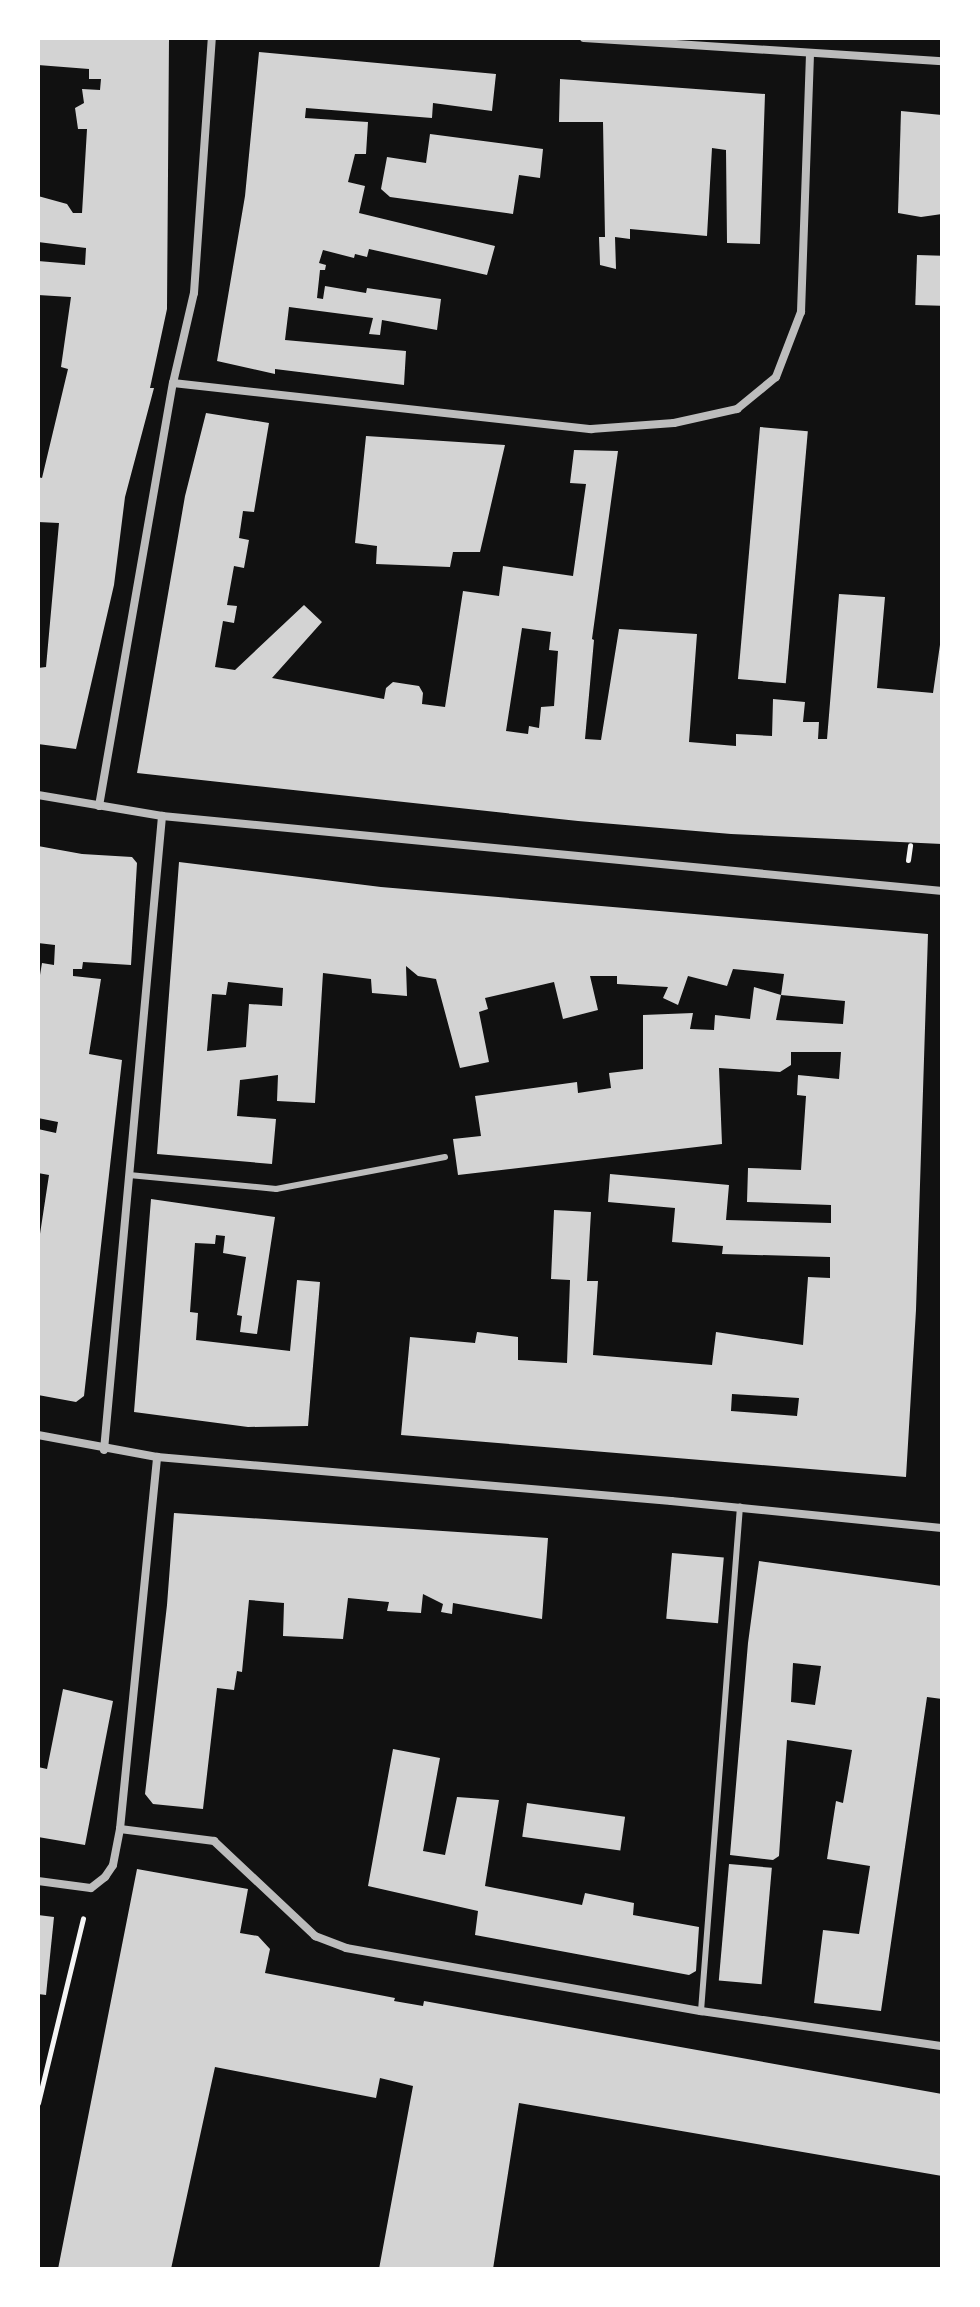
<!DOCTYPE html>
<html>
<head>
<meta charset="utf-8">
<style>
  body { margin:0 }
  #map { position:relative; width:980px; height:2307px; overflow:hidden; background:#111; font-family:Figtree,sans-serif }
  div>[style] { position:absolute }
  [style*='--x'] { left:calc(var(--x)*1px); top:calc(var(--y)*1px); width:calc(var(--w)*1px); rotate:calc(var(--a)*1deg) }
  .building>* { inset:0; background:#d3d3d3; transform-origin:0 0 }
  .path>* { height:5px; margin:-2.5px; padding:0 2.5px; transform-origin:2.5px; border-radius:2.5px; background:#f5f5f5 }
  .service>* { height:6px; margin:-3px; padding:0 3px; transform-origin:3px; border-radius:3px; background:#bcbcbc }
  .minor>* { height:8px; margin:-4px; padding:0 4px; transform-origin:4px; border-radius:4px; background:#bcbcbc }
  span { translate:-50% -50%; white-space:nowrap; text-align:center; line-height:1.15; -webkit-text-stroke:7px #fff; paint-order:stroke }
  .frame { position:absolute; inset:0; border:40px solid #fff; pointer-events:none }
</style>
</head>
<body>
<div id="map">
  <div class="building">
    <div style="clip-path:polygon(38px 38px,169px 38px,167px 309px,150px 388px,154px 388px,125px 497px,114px 585px,76px 749px,38px 744px,38px 668px,46px 667px,59px 523px,38px 522px,38px 477px,42px 478px,68px 369px,61px 367px,71px 297px,38px 295px,38px 261px,85px 265px,86px 248px,38px 242px,38px 196px,67px 204px,73px 213px,82px 213px,87px 129px,78px 129px,75px 108px,84px 103px,82px 89px,100px 90px,101px 79px,89px 79px,89px 69px,38px 65px)"></div>
    <div style="clip-path:polygon(259px 52px,496px 74px,492px 111px,433px 103px,432px 118px,306px 108px,305px 118px,368px 122px,366px 154px,355px 154px,348px 182px,365px 186px,359px 213px,495px 246px,487px 275px,369px 249px,367px 257px,355px 254px,354px 258px,323px 250px,319px 263px,326px 265px,325px 270px,320px 270px,317px 298px,323px 299px,325px 286px,366px 293px,367px 288px,441px 299px,437px 330px,382px 320px,380px 335px,369px 334px,373px 318px,289px 307px,285px 340px,406px 351px,404px 385px,275px 369px,275px 374px,217px 361px,245px 196px)"></div>
    <div style="clip-path:polygon(560px 79px,765px 94px,760px 244px,727px 243px,726px 150px,712px 148px,707px 236px,630px 229px,630px 239px,615px 237px,616px 269px,600px 265px,599px 237px,605px 237px,603px 122px,559px 122px)"></div>
    <div style="clip-path:polygon(901px 111px,942px 115px,942px 214px,921px 217px,898px 213px)"></div>
    <div style="clip-path:polygon(430px 134px,543px 149px,540px 178px,519px 175px,513px 214px,390px 197px,381px 189px,387px 157px,426px 163px)"></div>
    <div style="left:917px;top:255px;width:25px;height:50px;rotate:2deg"></div>
    <div style="clip-path:polygon(evenodd,206px 413px,269px 423px,254px 512px,243px 511px,239px 538px,249px 540px,244px 568px,234px 566px,227px 605px,237px 606px,234px 623px,223px 621px,215px 667px,235px 670px,304px 605px,322px 622px,272px 678px,384px 699px,386px 688px,393px 682px,419px 686px,423px 693px,422px 704px,445px 707px,463px 591px,499px 596px,503px 566px,573px 576px,586px 484px,570px 483px,574px 450px,618px 451px,592px 639px,594px 640px,585px 739px,601px 740px,619px 629px,697px 634px,689px 742px,736px 746px,736px 734px,772px 736px,773px 699px,805px 702px,803px 722px,819px 722px,818px 739px,827px 739px,839px 594px,885px 597px,877px 688px,933px 693px,942px 631px,942px 844px,731px 834px,578px 821px,137px 773px,185px 496px,206px 413px,522px 628px,551px 632px,549px 650px,558px 651px,554px 706px,541px 707px,539px 728px,529px 726px,528px 734px,506px 731px,522px 628px)"></div>
    <div style="left:760px;top:427px;width:48px;height:253px;rotate:5deg"></div>
    <div style="clip-path:polygon(366px 436px,505px 445px,480px 552px,453px 552px,450px 567px,376px 564px,377px 546px,355px 543px)"></div>
    <div style="clip-path:polygon(38px 846px,82px 854px,132px 857px,137px 863px,131px 965px,83px 962px,82px 969px,73px 969px,73px 976px,101px 979px,89px 1054px,122px 1060px,84px 1396px,76px 1402px,38px 1395px,38px 1247px,49px 1175px,38px 1173px,38px 1129px,56px 1133px,58px 1122px,38px 1118px,38px 987px,42px 963px,54px 965px,55px 945px,38px 943px)"></div>
    <div style="clip-path:polygon(evenodd,179px 862px,381px 887px,928px 934px,916px 1310px,906px 1477px,401px 1435px,410px 1337px,475px 1343px,477px 1332px,518px 1337px,518px 1360px,567px 1363px,570px 1280px,551px 1279px,554px 1210px,591px 1212px,587px 1281px,598px 1281px,593px 1355px,712px 1365px,716px 1332px,803px 1345px,808px 1277px,830px 1278px,830px 1257px,722px 1254px,723px 1246px,672px 1242px,675px 1208px,608px 1202px,610px 1174px,729px 1185px,726px 1220px,831px 1223px,831px 1205px,747px 1202px,748px 1168px,801px 1170px,806px 1096px,797px 1095px,798px 1075px,839px 1079px,841px 1052px,791px 1052px,791px 1065px,780px 1072px,719px 1068px,722px 1144px,458px 1175px,453px 1139px,481px 1136px,475px 1096px,577px 1082px,578px 1093px,611px 1088px,609px 1073px,643px 1069px,643px 1015px,693px 1013px,690px 1029px,714px 1030px,715px 1015px,750px 1019px,754px 987px,781px 995px,784px 974px,733px 969px,727px 986px,688px 976px,678px 1005px,663px 998px,668px 987px,617px 984px,617px 976px,590px 976px,598px 1010px,563px 1019px,554px 982px,485px 998px,488px 1009px,479px 1012px,489px 1062px,460px 1068px,436px 979px,418px 976px,406px 966px,407px 996px,372px 993px,371px 979px,323px 973px,315px 1103px,277px 1101px,278px 1075px,240px 1080px,237px 1116px,276px 1119px,272px 1164px,157px 1154px,179px 862px,228px 982px,283px 988px,282px 1006px,249px 1004px,246px 1047px,207px 1051px,212px 994px,226px 995px,228px 982px,179px 862px,781px 995px,845px 1001px,843px 1024px,776px 1020px,781px 995px,179px 862px,732px 1394px,799px 1398px,797px 1416px,731px 1411px,732px 1394px)"></div>
    <div style="clip-path:polygon(151px 1199px,275px 1217px,257px 1334px,240px 1332px,242px 1316px,237px 1315px,246px 1257px,223px 1253px,225px 1236px,216px 1235px,215px 1244px,195px 1243px,190px 1312px,198px 1313px,196px 1340px,290px 1351px,297px 1280px,320px 1282px,308px 1426px,248px 1427px,134px 1412px)"></div>
    <div style="clip-path:polygon(174px 1513px,548px 1538px,542px 1619px,453px 1603px,452px 1614px,441px 1612px,443px 1604px,423px 1594px,421px 1613px,387px 1611px,389px 1602px,348px 1598px,343px 1639px,283px 1636px,284px 1603px,249px 1600px,242px 1672px,237px 1671px,234px 1690px,217px 1688px,203px 1809px,153px 1804px,145px 1794px,167px 1605px)"></div>
    <div style="left:672px;top:1553px;width:52px;height:66px;rotate:5deg"></div>
    <div style="clip-path:polygon(evenodd,759px 1561px,942px 1586px,942px 1699px,927px 1697px,881px 2011px,814px 2003px,823px 1930px,859px 1934px,870px 1866px,827px 1859px,836px 1801px,843px 1803px,852px 1750px,787px 1740px,779px 1856px,773px 1860px,730px 1855px,748px 1643px,759px 1561px,793px 1663px,821px 1666px,815px 1705px,791px 1702px,793px 1663px)"></div>
    <div style="clip-path:polygon(63px 1689px,113px 1701px,85px 1845px,38px 1837px,38px 1767px,47px 1769px)"></div>
    <div style="clip-path:polygon(393px 1749px,440px 1758px,423px 1851px,445px 1855px,457px 1797px,499px 1800px,485px 1886px,582px 1905px,585px 1893px,634px 1903px,633px 1915px,699px 1927px,696px 1971px,689px 1975px,475px 1935px,478px 1911px,368px 1886px)"></div>
    <div style="left:527px;top:1803px;width:99px;height:34px;rotate:8deg"></div>
    <div style="left:729px;top:1864px;width:43px;height:117px;rotate:5deg"></div>
    <div style="clip-path:polygon(137px 1869px,248px 1889px,240px 1933px,258px 1936px,270px 1949px,265px 1973px,395px 1998px,394px 2001px,423px 2006px,424px 2001px,942px 2094px,942px 2176px,519px 2103px,493px 2269px,379px 2269px,413px 2086px,380px 2078px,376px 2098px,215px 2067px,171px 2269px,58px 2269px)"></div>
    <div style="clip-path:polygon(38px 1915px,54px 1917px,46px 1995px,38px 1994px)"></div>
  </div>
  <div class="path">
    <div style="--x:908;--y:860;--w:15;--a:-82"></div>
    <div style="--x:38;--y:2103;--w:190;--a:-76.3"></div>
  </div>
  <div class="service">
    <div style="--x:129;--y:1175;--w:148;--a:5.4"></div>
    <div style="--x:276;--y:1189;--w:172;--a:-10.7"></div>
    <div style="--x:701;--y:2011;--w:506;--a:-85.58"></div>
  </div>
  <div class="minor">
    <div style="--x:584;--y:38;--w:359;--a:3.7"></div>
    <div style="--x:173;--y:383;--w:421;--a:6.3"></div>
    <div style="--x:591;--y:429;--w:83;--a:-4.1"></div>
    <div style="--x:674;--y:423;--w:65;--a:-12.5"></div>
    <div style="--x:737;--y:409;--w:50;--a:-39.4"></div>
    <div style="--x:776;--y:377;--w:70;--a:-69"></div>
    <div style="--x:801;--y:312;--w:257;--a:-88"></div>
    <div style="--x:38;--y:795;--w:126;--a:9.6"></div>
    <div style="--x:162;--y:816;--w:784;--a:5.49"></div>
    <div style="--x:99;--y:806;--w:429;--a:-80.1"></div>
    <div style="--x:173;--y:383;--w:92;--a:-76.9"></div>
    <div style="--x:194;--y:293;--w:256;--a:-86"></div>
    <div style="--x:38;--y:1435;--w:121;--a:10.5"></div>
    <div style="--x:157;--y:1457;--w:516;--a:4.89"></div>
    <div style="--x:671;--y:1501;--w:272;--a:5.7"></div>
    <div style="--x:104;--y:1450;--w:637;--a:-84.77"></div>
    <div style="--x:120;--y:1829;--w:95;--a:7.3"></div>
    <div style="--x:214;--y:1841;--w:139;--a:43.2"></div>
    <div style="--x:315;--y:1936;--w:33;--a:21"></div>
    <div style="--x:346;--y:1948;--w:361;--a:10.1"></div>
    <div style="--x:701;--y:2011;--w:244;--a:8.3"></div>
    <div style="--x:38;--y:1881;--w:53;--a:7.5"></div>
    <div style="--x:91;--y:1888;--w:18;--a:-38"></div>
    <div style="--x:105;--y:1877;--w:14;--a:-56"></div>
    <div style="--x:113;--y:1865;--w:37;--a:-79"></div>
    <div style="--x:120;--y:1829;--w:374;--a:-84.3"></div>
  </div>
  <div class="frame"></div>
</div>
</body>
</html>
